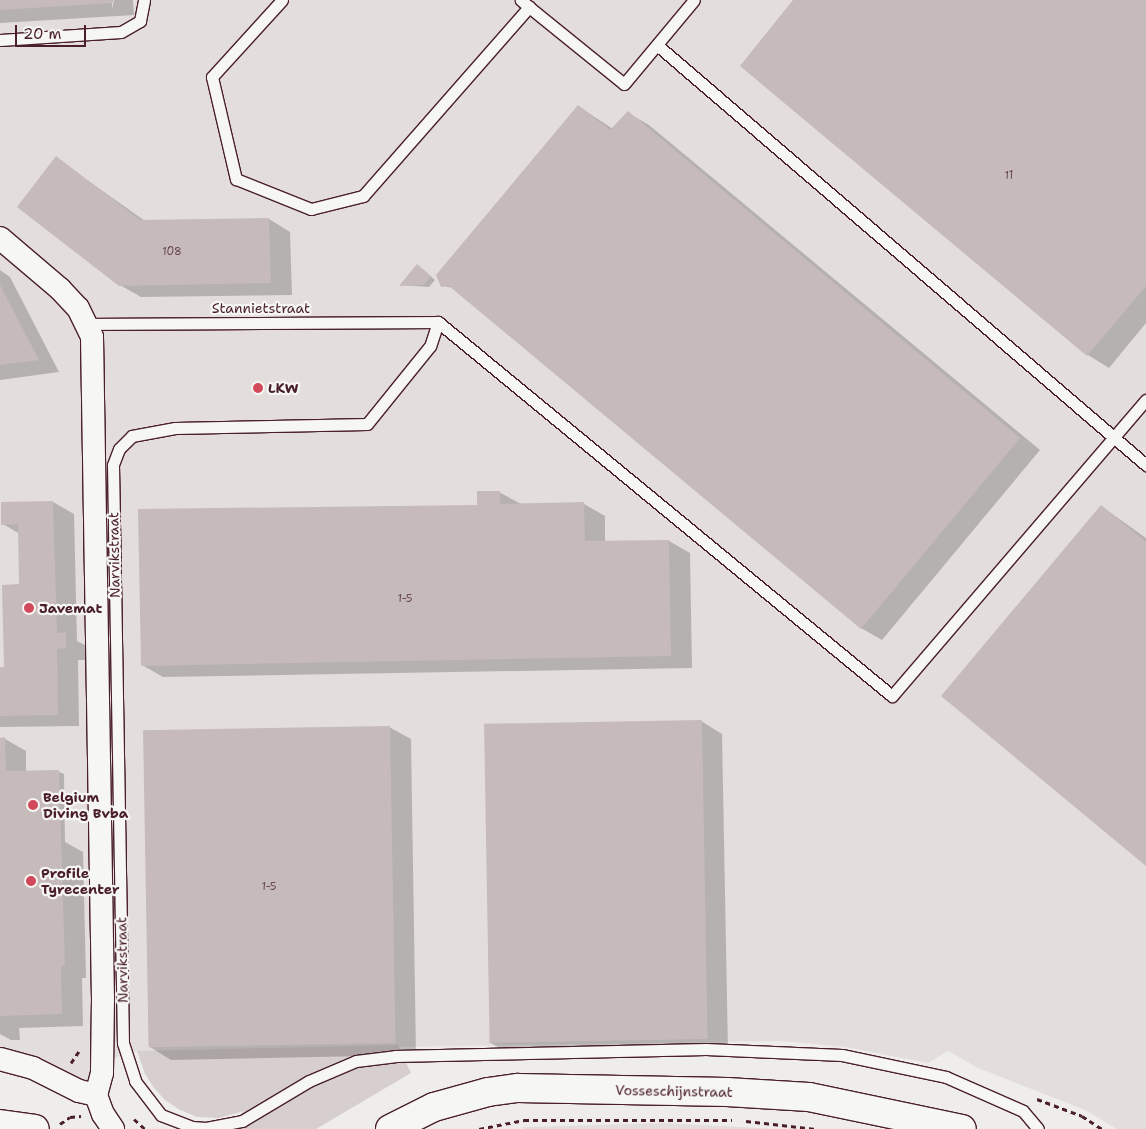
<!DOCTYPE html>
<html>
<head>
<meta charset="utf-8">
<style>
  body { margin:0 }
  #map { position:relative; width:1146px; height:1129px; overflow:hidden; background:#efedea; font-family:"Shantell Sans",sans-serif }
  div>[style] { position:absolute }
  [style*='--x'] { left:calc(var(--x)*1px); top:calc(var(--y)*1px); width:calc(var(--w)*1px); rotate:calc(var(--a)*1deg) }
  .built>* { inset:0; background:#e3dedc }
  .green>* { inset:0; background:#d7cfce }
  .shadow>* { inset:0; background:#0003 }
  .building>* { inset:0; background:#c6babb; transform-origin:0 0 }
  .path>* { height:3px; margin-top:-1.5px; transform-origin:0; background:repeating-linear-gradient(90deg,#4a1f2b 0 5px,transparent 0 9px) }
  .roads { filter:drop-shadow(1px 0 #4a1f2b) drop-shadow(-1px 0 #4a1f2b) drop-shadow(0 1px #4a1f2b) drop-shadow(0 -1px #4a1f2b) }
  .lane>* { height:11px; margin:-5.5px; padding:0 5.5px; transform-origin:5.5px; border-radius:5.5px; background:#f6f6f2 }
  .street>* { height:22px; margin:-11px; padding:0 11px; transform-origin:11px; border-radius:11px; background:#f6f6f2 }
  .secondary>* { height:28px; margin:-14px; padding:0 14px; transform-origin:14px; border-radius:14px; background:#f6f6f2 }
  .primary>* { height:28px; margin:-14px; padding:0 14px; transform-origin:14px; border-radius:14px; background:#f6f6f2 }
  .dots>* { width:14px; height:14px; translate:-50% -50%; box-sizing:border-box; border:2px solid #f6f6f2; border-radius:50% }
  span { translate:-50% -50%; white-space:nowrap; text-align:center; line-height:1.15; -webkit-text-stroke:4.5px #f6f6f2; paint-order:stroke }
  .number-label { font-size:11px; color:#69464f }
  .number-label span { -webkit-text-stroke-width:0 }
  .street-label { font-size:14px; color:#4a1f2b }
  .poi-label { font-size:14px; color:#4a1f2b; font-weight:700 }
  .left { translate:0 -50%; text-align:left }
  .scale { position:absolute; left:15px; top:25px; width:71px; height:22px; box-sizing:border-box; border:2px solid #4a1f2b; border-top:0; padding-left:6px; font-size:15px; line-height:18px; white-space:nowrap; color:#4a1f2b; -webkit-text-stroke:4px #f6f6f2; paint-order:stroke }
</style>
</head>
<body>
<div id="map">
  <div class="built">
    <div style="clip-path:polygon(0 0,1146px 0,1146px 1129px,1117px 1129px,1085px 1110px,978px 1068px,948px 1051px,928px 1063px,845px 1047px,783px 1041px,137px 1051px,97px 1063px,91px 1080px,83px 1083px,0 1051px)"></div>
    <div style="clip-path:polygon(664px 1123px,777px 1129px,523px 1129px,523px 1127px)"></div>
  </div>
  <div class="green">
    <div style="clip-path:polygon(398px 1045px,411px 1073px,316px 1129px,228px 1129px,244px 1111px,219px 1118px,197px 1117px,180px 1110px,165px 1100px,154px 1088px,145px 1074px,137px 1051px)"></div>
  </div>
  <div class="shadow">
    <div style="clip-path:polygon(0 0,112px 0,112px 9px,114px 0,133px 0,134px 15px,0 23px)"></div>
    <div style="clip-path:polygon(795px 0,1146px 0,1146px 323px,1109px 368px,1088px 355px,742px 66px)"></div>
    <div style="clip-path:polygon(578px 106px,613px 129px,628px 113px,649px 125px,1040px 450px,882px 640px,861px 628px,454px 288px,442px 286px)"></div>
    <div style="clip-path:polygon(56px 158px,145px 221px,269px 219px,290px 232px,292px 295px,141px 297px,120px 285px)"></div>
    <div style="clip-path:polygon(422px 269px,435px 280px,429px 287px,401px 285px)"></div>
    <div style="clip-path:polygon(0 270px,10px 277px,59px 372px,0 380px)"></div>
    <div style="clip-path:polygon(499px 492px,521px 504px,584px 504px,605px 516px,605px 542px,669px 541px,690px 553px,692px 668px,163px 677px,142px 665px,479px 506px)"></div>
    <div style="clip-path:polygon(53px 502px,74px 514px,77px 641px,87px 646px,87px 660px,78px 660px,79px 726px,0 727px,0 668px,6px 668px,21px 586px,20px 534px,3px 524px,2px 503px)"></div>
    <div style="clip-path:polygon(1101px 506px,1146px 538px,1146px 864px)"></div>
    <div style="clip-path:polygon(701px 721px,722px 734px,728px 1051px,510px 1054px,489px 1042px)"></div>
    <div style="clip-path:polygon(389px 727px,411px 739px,416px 1055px,171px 1060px,150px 1047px)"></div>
    <div style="clip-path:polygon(0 739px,5px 739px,26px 751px,26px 772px,59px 772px,64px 774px,65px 842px,83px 852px,86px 978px,82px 978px,83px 1026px,19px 1028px,20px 1040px,11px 1040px,0 1034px)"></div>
  </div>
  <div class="building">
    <div style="clip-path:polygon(0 0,113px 0,113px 3px,0 10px)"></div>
    <div style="clip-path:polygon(793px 0,1146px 0,1146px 286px,1087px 356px,740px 66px)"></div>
    <div style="clip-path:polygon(578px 105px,610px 130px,628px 111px,1020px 438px,861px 629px,449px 286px,441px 287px,436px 275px)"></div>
    <div style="clip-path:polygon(56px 156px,140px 220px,269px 218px,271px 283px,119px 286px,17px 207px)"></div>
    <div style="clip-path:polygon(417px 264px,431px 276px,424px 285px,399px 286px)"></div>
    <div style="clip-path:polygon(0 285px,39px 360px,0 365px)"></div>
    <div style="clip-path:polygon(477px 491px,500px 491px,500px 504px,584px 502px,585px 541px,669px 540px,671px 656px,141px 666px,138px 509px,477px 505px)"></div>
    <div style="clip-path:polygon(53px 501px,57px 633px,66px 632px,66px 648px,57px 649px,58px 715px,0 716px,0 667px,4px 667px,2px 585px,19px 584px,18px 524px,1px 525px,1px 502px)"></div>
    <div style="clip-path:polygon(1101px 505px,1146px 542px,1146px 866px,941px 696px)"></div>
    <div style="left:702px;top:720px;width:319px;height:218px;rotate:89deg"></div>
    <div style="left:390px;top:726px;width:317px;height:247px;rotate:89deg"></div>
    <div style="clip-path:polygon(5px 737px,6px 771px,59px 770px,65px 966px,61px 966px,62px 1014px,0 1016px,0 738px)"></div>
  </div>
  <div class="path">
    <div style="--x:71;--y:1063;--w:14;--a:-56"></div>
    <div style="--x:1037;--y:1099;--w:48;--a:20.7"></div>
    <div style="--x:1082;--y:1116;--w:24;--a:33"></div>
    <div style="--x:134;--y:1119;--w:15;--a:42"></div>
    <div style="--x:746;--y:1121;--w:70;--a:6.5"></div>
    <div style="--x:60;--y:1124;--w:12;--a:-35"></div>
    <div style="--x:70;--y:1117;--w:11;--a:-5"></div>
    <div style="--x:479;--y:1129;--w:46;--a:-11.3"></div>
    <div style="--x:524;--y:1120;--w:208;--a:0"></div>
  </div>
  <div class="roads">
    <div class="lane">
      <div style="--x:282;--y:0;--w:104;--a:132.3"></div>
      <div style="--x:212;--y:77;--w:105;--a:76.8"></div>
      <div style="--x:236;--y:179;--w:81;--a:21.8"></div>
      <div style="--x:311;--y:209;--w:54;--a:-14"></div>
      <div style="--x:363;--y:196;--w:252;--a:-48.7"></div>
      <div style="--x:529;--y:7;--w:11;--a:-139"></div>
      <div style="--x:529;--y:7;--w:122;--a:39"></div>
      <div style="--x:624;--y:84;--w:109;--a:-50.2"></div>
      <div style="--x:0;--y:40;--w:121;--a:-3.8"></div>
      <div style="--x:121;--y:32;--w:22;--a:-30"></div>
      <div style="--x:140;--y:21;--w:21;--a:-79"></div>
      <div style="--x:657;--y:45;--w:645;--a:40.66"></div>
      <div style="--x:438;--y:322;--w:25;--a:108"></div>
      <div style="--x:430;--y:346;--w:100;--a:128.9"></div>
      <div style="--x:367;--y:424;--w:192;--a:178.8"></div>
      <div style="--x:175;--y:428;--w:44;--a:169.5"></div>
      <div style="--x:132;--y:436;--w:18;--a:135"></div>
      <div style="--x:119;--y:449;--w:17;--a:111"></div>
      <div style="--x:113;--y:465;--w:578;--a:89.01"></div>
      <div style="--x:123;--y:1043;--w:40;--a:72"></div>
      <div style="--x:135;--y:1081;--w:43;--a:52.6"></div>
      <div style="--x:161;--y:1115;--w:33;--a:21"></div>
      <div style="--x:192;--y:1127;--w:14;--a:4"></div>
      <div style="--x:206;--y:1128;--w:37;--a:-11"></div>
      <div style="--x:242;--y:1121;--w:78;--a:-30.8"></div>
      <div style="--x:309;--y:1081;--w:51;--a:-23.1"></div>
      <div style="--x:356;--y:1061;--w:39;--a:-7"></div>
      <div style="--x:395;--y:1056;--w:311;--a:-1.3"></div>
      <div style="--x:706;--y:1049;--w:136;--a:2.5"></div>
      <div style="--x:842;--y:1055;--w:106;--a:11.9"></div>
      <div style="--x:946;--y:1077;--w:84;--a:23.8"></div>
      <div style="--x:1023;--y:1111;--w:23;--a:50"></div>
      <div style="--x:438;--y:322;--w:588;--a:39.48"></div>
      <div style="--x:892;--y:696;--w:390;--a:-49.4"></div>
      <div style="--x:85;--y:324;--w:353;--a:-0.3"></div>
    </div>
    <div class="street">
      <div style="--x:0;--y:238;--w:79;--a:40.4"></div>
      <div style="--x:60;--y:289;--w:26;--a:47"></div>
      <div style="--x:78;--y:308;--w:32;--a:64"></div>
      <div style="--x:92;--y:337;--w:662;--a:89.05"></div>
      <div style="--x:103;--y:999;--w:74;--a:90.8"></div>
      <div style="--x:102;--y:1073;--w:23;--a:105"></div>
      <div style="--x:0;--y:1059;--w:34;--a:15"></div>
      <div style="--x:33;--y:1068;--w:51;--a:26.6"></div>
      <div style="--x:79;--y:1091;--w:17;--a:13"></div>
      <div style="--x:96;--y:1095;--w:20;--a:70"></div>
      <div style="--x:103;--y:1114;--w:18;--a:56"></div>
    </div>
    <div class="secondary">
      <div style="--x:390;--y:1129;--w:49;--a:-26.6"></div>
      <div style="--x:434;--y:1107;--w:56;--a:-15.5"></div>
      <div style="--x:488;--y:1092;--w:30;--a:-8"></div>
      <div style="--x:518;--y:1088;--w:209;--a:1.1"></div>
      <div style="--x:727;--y:1092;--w:82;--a:3.5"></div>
      <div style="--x:809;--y:1097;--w:156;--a:11.8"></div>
    </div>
    <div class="primary">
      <div style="--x:0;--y:1124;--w:35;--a:8"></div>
    </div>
  </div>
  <div class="dots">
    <div style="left:258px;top:388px;background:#d1495b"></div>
    <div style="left:29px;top:608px;background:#d1495b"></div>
    <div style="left:33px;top:805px;background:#d1495b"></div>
    <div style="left:31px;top:881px;background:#d1495b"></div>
  </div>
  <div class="number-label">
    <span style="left:1009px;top:176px">11</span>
    <span style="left:172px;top:252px">108</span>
    <span style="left:405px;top:599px">1-5</span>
    <span style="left:269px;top:887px">1-5</span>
  </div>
  <div class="street-label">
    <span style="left:261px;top:308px">Stannietstraat</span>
    <span style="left:114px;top:555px;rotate:-91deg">Narvikstraat</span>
    <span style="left:122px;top:960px;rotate:-91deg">Narvikstraat</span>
    <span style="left:674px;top:1091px;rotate:1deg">Vosseschijnstraat</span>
  </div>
  <div class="poi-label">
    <span class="left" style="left:268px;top:388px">LKW</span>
    <span class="left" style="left:39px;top:608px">Javemat</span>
    <span class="left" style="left:43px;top:805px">Belgium<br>Diving Bvba</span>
    <span class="left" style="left:41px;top:881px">Profile<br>Tyrecenter</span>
  </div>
  <div class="scale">20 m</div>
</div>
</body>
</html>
